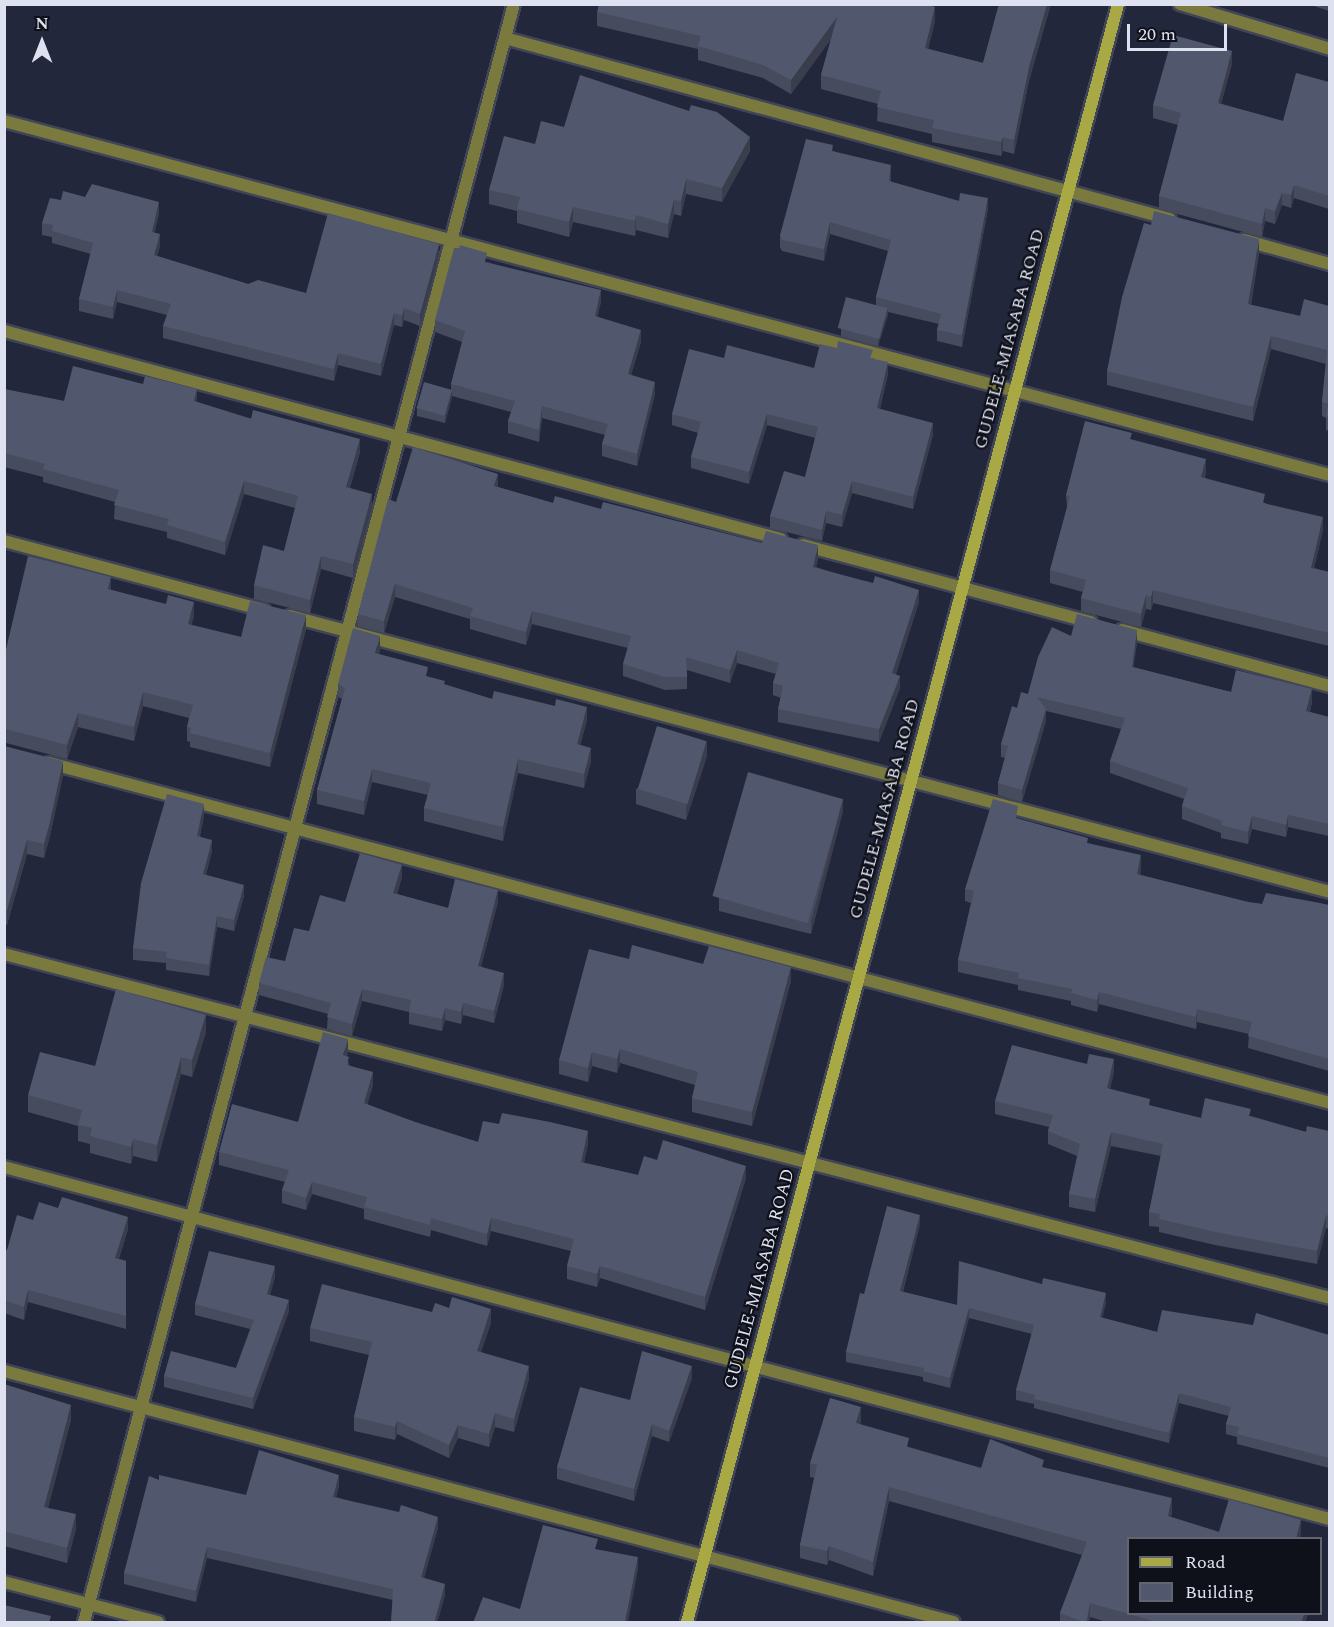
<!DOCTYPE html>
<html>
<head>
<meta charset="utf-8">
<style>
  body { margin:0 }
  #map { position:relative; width:1334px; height:1627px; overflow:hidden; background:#22273b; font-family:Spectral,serif }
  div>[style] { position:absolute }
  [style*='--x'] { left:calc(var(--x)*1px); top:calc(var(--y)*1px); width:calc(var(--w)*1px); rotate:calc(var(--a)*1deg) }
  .roads { filter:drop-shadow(2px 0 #404558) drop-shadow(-2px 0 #404558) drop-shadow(0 2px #404558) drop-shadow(0 -2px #404558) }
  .street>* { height:12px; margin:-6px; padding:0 6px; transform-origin:6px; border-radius:6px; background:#7a7a3f }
  .secondary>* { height:12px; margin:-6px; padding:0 6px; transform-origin:6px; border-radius:6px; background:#a8a844 }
  .wall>* { inset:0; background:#464b5e }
  .shaded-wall>* { inset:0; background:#393d4c; transform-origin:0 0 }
  .building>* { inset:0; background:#51576d; transform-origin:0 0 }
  span { translate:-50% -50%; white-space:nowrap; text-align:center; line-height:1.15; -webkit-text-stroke:4.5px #0f111a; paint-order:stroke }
  .street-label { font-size:18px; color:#dee1ef }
  .frame { position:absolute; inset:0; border:6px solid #dee1ef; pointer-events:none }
  .legend { position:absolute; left:1127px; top:1537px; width:195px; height:78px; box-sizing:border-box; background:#0f111a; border:2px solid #62646f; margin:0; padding:8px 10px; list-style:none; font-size:18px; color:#dee1ef }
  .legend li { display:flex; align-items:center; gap:12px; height:30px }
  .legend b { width:30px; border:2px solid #62646f }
  .north { position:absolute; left:12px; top:12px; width:60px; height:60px; -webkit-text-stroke:4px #0f111a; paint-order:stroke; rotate:0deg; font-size:16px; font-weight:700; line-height:24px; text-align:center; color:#dee1ef }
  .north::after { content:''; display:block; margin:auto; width:21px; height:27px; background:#dee1ef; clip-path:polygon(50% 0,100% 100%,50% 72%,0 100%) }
  .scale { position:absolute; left:1127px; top:24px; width:100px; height:27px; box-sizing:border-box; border:3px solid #dee1ef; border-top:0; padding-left:8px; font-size:18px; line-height:21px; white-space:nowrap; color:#dee1ef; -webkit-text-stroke:4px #0f111a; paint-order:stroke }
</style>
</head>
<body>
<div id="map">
  <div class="roads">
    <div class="street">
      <div style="--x:1180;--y:4;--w:157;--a:16.7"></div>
      <div style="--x:505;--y:38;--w:689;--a:15.23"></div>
      <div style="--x:4;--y:121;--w:1372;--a:14.95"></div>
      <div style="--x:1244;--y:240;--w:89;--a:15.6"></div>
      <div style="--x:4;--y:331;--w:804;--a:14.99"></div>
      <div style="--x:4;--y:541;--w:269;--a:14.9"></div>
      <div style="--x:803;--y:545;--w:298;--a:15"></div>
      <div style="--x:290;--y:616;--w:1076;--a:14.86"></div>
      <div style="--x:1122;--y:630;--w:215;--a:15.1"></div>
      <div style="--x:49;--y:763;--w:1325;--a:14.86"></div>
      <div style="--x:4;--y:954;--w:1370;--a:14.54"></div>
      <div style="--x:4;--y:1167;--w:1372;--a:14.87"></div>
      <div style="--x:4;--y:1371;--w:982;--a:14.81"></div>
      <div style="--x:4;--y:1582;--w:159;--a:14.6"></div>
      <div style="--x:84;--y:1622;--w:1674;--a:-75.12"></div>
    </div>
    <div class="secondary">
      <div style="--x:687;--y:1622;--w:1674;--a:-75.08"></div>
    </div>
  </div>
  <div class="wall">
    <div style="clip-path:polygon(999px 4px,1051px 4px,1029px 81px,1014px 154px,1003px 151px,1001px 156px,932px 142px,932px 134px,877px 121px,878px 104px,821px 89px,821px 75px,831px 39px,791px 94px,763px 78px,698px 60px,698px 49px,597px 26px,597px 12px,935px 21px,928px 49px,983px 63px)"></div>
    <div style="clip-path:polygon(1308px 4px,1329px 4px,1329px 11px)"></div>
    <div style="clip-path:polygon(1232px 64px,1221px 104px,1283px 121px,1329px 82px,1329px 209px,1294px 198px,1291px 208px,1282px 205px,1275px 224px,1265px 221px,1262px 237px,1159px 209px,1159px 196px,1178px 125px,1153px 118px,1153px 105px)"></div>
    <div style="clip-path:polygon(564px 127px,750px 151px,722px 202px,686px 194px,681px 216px,674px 214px,668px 238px,636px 230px,635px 236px,573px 222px,569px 237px,517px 223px,517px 211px,489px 204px,489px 190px,535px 144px)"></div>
    <div style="clip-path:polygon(833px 151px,891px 177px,891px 182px,988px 209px,962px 347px,937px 341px,937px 330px,939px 324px,888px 312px,888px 315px,878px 346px,841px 336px,841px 329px,876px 305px,876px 297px,888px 251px,830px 234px,824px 261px,782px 251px,780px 247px,780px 235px)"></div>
    <div style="clip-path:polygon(85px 197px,159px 214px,154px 233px,160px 246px,157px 256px,248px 284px,306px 293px,439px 256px,420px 326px,404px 320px,402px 327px,394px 325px,381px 376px,338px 365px,334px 381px,163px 338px,163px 326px,167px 315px,117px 302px,113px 319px,79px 311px,79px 299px,91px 254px,52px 243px,52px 237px,42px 235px,42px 223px,61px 200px)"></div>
    <div style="clip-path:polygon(1259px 253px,1251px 305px,1300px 316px,1329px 306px,1329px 431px,1326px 430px,1326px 418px,1322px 416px,1322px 402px,1326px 364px,1271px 349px,1253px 421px,1107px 385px,1107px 371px)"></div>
    <div style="clip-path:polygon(487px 262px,601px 302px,597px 317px,641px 342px,631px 375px,655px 394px,637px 466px,602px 456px,602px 444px,605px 435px,542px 418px,539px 442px,508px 433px,508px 421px,511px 412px,452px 396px,445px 423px,417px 416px,417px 408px,451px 390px,451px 384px,462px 342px,435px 332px,435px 320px)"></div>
    <div style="clip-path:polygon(873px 358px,888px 374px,880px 409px,933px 435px,913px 509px,852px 493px,842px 527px,826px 523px,822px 541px,770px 528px,770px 516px,805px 477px,815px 438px,767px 425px,749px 484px,691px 468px,691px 457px,698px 433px,672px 425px,672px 414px,814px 368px)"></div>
    <div style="clip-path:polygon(4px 389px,64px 401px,197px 402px,360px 452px,350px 488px,372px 507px,353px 578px,321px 569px,310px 613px,254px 599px,254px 585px,284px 551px,295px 508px,244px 494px,225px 555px,167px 538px,167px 532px,114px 519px,115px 502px,43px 482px,43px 477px,4px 467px)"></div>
    <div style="clip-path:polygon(1132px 440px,1206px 472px,1205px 478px,1265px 503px,1323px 530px,1314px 568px,1329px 572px,1329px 646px,1153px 603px,1151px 610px,1146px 609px,1141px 627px,1081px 611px,1081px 598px,1083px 592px,1050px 583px,1050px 570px,1067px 508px,1066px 495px)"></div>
    <div style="clip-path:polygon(498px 487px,553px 503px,601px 509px,818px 558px,816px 567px,919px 602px,896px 674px,900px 688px,879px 742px,778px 722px,778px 709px,781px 698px,773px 695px,773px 683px,776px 674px,737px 663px,730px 683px,687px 670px,687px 689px,665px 690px,623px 676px,623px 664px,628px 648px,532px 624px,526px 645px,470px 629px,470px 619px,395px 597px,384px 633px,358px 626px,358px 614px,396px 502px)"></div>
    <div style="clip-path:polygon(111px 590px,194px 616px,191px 625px,241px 637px,306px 629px,270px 767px,190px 747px,190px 742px,187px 741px,187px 727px,189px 718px,143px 706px,134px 741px,78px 727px,67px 759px,6px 743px,4px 743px,4px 658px)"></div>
    <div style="clip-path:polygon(1071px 636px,1137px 643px,1133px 667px,1231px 692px,1312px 702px,1310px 712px,1329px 717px,1329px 836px,1288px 827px,1286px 837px,1252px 829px,1248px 844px,1221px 838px,1221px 833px,1182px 819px,1182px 806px,1184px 799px,1110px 773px,1110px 761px,1121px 729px,1046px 711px,1046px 721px,1022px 802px,998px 795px,998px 783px,1005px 758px,1001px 757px,1001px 744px,1017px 708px)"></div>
    <div style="clip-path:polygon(380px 649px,379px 654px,445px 685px,492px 699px,587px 720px,580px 745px,591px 761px,584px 788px,518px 773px,503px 841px,424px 821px,424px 808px,428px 795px,372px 782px,364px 815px,317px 804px,317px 790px,342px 699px,338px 697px,338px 684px)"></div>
    <div style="clip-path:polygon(4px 746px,63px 775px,50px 836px,44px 858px,27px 854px,7px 925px,4px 924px)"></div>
    <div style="clip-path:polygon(707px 756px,686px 820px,636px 804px,636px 789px)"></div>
    <div style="clip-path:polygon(843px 811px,811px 934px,719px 911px,719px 898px)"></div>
    <div style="clip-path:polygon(204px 816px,200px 836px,212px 851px,206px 875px,244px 896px,234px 931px,217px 927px,209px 976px,166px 970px,166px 963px,133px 960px,133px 948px)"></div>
    <div style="clip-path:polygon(1018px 819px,1088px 843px,1141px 867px,1140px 875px,1248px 902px,1262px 904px,1329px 905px,1329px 1071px,1248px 1048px,1249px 1034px,1197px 1022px,1196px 1029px,1099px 1004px,1097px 1012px,1071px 1005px,1071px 1001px,1018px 990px,1018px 985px,958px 972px,958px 960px,971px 903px,965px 901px,965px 889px)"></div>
    <div style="clip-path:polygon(402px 877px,397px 894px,448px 908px,498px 902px,481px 966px,504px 985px,494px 1023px,463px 1015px,461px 1024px,445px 1020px,442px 1031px,409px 1024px,409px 1012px,362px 1001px,352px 1036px,327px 1029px,328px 1014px,259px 995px,259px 983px,285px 961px,309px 931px,345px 902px)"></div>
    <div style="clip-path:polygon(629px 959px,703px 964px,791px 981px,752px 1126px,692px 1112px,692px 1098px,695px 1085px,620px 1063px,617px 1073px,592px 1066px,588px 1082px,559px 1074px,559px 1060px)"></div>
    <div style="clip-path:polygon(206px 1032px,192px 1077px,181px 1074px,157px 1162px,133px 1156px,131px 1164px,90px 1153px,90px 1144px,78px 1141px,78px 1126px,28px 1112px,28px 1095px,95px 1066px)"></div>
    <div style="clip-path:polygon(348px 1052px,347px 1056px,349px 1065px,373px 1085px,367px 1105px,415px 1122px,478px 1142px,588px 1144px,584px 1163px,638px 1175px,657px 1160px,746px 1178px,705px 1310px,600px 1278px,597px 1287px,567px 1279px,567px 1266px,571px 1251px,491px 1231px,487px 1246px,431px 1230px,430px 1237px,364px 1219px,364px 1209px,312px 1194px,306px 1210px,282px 1203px,282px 1190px,285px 1182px,219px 1165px,219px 1152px,298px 1122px)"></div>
    <div style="clip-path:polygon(1087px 1064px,1114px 1072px,1110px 1089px,1150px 1106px,1201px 1118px,1251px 1116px,1306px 1132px,1329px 1131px,1329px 1229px,1326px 1228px,1317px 1264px,1215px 1245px,1159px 1232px,1159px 1227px,1149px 1226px,1149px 1212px,1161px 1156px,1111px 1146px,1095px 1212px,1069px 1207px,1069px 1194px,1077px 1156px,1048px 1144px,1048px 1131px,1049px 1127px,995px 1114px,995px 1101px)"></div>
    <div style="clip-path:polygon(33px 1220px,128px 1229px,119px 1259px,126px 1261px,126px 1329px,28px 1302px,24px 1320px,4px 1313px,4px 1249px,7px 1250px)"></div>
    <div style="clip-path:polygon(920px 1224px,903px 1292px,957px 1305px,1106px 1303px,1102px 1318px,1157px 1332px,1253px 1325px,1329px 1335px,1329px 1468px,1237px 1444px,1237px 1437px,1226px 1434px,1226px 1424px,1229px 1416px,1179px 1403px,1169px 1443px,1034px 1408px,1034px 1404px,1016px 1400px,1016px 1390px,1032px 1334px,969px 1318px,950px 1388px,923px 1381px,923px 1377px,846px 1362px,846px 1352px,864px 1294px)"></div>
    <div style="clip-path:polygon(275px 1277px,270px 1295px,289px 1311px,253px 1409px,164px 1387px,164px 1376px,236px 1368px,250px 1329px,195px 1315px,195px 1304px)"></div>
    <div style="clip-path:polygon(432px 1312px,491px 1323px,481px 1352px,529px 1379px,514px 1432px,495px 1427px,489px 1447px,458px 1438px,449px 1458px,397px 1434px,395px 1440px,354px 1431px,354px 1417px,369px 1355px,310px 1341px,310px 1328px)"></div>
    <div style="clip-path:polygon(692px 1378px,669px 1442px,652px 1436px,634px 1501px,557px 1479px,557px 1467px,630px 1400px)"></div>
    <div style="clip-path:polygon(4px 1384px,71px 1420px,48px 1508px,76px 1529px,67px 1563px,4px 1546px)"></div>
    <div style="clip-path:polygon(861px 1421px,860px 1424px,909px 1447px,981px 1468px,1044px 1468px,1172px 1512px,1171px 1517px,1219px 1532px,1301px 1534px,1128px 1539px,1308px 1614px,1305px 1623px,1110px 1623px,1090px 1617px,1089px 1623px,1060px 1623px,1060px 1613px,1082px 1555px,889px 1501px,873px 1576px,829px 1560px,827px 1565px,800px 1558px,800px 1545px,814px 1478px,810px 1477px,810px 1463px)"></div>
    <div style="clip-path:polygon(159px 1480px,246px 1495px,339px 1486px,336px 1497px,438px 1528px,424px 1578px,445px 1595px,437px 1623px,391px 1623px,393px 1600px,207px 1558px,196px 1602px,124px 1584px,124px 1573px)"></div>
  </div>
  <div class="shaded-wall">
    <div style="clip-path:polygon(1047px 4px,1051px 4px,1029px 81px,1014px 154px,1014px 140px,1029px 67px)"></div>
    <div style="clip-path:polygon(935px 7px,935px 21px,925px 62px,925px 48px)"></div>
    <div style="clip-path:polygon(837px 17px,837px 31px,791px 94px,791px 80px)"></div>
    <div style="clip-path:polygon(1232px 51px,1232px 64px,1218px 115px,1218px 103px)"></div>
    <div style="clip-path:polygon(750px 137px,750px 151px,722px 202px,722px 188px)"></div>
    <div style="clip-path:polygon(1003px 137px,1003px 151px,1001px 156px,1001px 142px)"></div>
    <div style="clip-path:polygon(891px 165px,891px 177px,889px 193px,889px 181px)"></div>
    <div style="clip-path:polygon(686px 179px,686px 194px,681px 216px,681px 201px)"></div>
    <div style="clip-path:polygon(1294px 185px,1294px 198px,1291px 208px,1291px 195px)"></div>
    <div style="clip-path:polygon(1282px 193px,1282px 205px,1275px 224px,1275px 211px)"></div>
    <div style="clip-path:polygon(988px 198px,988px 209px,962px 347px,962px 335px)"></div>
    <div style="clip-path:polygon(674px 200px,674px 214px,668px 238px,668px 224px)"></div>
    <div style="clip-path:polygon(159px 202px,159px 214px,152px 244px,152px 232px)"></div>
    <div style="clip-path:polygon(573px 207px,573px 222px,569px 237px,569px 222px)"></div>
    <div style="clip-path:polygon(1265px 208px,1265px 221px,1262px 237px,1262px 224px)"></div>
    <div style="clip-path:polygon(636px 215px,636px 230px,635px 236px,635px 221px)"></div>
    <div style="clip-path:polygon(830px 222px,830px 234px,824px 261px,824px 249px)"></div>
    <div style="clip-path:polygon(160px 234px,160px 246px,154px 267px,154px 255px)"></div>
    <div style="clip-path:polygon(1259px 239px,1259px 253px,1248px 318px,1248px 304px)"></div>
    <div style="clip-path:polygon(439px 244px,439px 256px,420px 326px,420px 314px)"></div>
    <div style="clip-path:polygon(117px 290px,117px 302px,113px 319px,113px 307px)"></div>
    <div style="clip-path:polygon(601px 290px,601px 302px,595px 328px,595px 316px)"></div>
    <div style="clip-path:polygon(404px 308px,404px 320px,402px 327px,402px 316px)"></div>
    <div style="clip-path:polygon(888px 308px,888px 315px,878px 346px,878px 339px)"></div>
    <div style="clip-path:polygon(394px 313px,394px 325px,381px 376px,381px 364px)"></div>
    <div style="clip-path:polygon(641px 330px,641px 342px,628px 386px,628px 374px)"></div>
    <div style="clip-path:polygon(1271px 336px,1271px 349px,1253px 421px,1253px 407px)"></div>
    <div style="clip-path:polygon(338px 353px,338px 365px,334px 381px,334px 369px)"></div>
    <div style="clip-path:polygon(888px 362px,888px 374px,877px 420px,877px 408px)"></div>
    <div style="clip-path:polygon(655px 382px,655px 394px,637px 466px,637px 454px)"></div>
    <div style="clip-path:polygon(197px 389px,197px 403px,194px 401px)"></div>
    <div style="clip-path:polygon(452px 390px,452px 397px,445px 423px,445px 416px)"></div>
    <div style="clip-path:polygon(542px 406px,542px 418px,539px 442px,539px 430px)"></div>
    <div style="clip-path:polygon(767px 414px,767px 425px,749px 484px,749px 472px)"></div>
    <div style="clip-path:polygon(933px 423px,933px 435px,913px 509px,913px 497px)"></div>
    <div style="clip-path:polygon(360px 439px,360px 452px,346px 500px,346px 487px)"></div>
    <div style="clip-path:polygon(1206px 459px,1206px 472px,1201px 491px,1201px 477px)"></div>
    <div style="clip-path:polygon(498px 474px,498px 487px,494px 499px,494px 486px)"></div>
    <div style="clip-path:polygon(244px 481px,244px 494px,225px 555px,225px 542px)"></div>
    <div style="clip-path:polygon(852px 481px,852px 493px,842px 527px,842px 515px)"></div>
    <div style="clip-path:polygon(372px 494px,372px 507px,353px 578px,353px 564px)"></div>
    <div style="clip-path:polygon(826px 511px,826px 523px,822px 541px,822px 530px)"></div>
    <div style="clip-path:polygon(1323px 517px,1323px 530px,1311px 581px,1311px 568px)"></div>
    <div style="clip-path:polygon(818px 545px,818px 558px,813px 579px,813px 567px)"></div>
    <div style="clip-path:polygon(321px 556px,321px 569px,310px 613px,310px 600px)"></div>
    <div style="clip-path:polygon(111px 577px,111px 591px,108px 589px)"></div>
    <div style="clip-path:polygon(395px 584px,395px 597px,384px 633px,384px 621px)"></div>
    <div style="clip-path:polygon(919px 590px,919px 602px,892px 685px,892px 673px)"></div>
    <div style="clip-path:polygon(1153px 590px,1153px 603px,1151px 610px,1151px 597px)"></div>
    <div style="clip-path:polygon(1146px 595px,1146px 609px,1141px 627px,1141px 614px)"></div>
    <div style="clip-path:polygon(194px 602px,194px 616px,188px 638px,188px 624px)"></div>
    <div style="clip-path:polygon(532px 611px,532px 624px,526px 645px,526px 632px)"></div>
    <div style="clip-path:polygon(306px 615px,306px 629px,270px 767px,270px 753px)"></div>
    <div style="clip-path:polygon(1137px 630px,1137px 643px,1132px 679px,1132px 667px)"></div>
    <div style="clip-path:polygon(380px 636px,380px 649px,375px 667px,375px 653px)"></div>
    <div style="clip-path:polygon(737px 650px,737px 663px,730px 683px,730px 670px)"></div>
    <div style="clip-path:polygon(900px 676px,900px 688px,879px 742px,879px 729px)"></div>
    <div style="clip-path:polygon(1312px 689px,1312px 702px,1306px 723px,1306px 711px)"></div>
    <div style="clip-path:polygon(143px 692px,143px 706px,134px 741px,134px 727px)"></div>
    <div style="clip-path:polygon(587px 707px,587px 720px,577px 758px,577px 744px)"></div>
    <div style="clip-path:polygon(1046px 709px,1046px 721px,1022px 802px,1022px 790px)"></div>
    <div style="clip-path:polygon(78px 713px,78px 727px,67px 759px,67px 745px)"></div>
    <div style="left:4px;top:729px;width:2px;height:14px"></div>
    <div style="clip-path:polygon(707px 741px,707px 756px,686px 820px,686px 806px)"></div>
    <div style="clip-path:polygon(591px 748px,591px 761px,584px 788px,584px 774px)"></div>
    <div style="clip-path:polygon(518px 759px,518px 773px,503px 841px,503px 827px)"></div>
    <div style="clip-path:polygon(63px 761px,63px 775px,50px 836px,44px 858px,44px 844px)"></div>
    <div style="clip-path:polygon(372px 769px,372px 782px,364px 815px,364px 801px)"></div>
    <div style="clip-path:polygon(843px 799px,843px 811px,811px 934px,811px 922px)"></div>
    <div style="clip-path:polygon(204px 804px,204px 816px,197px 847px,197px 836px)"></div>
    <div style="clip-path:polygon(1288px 815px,1288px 827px,1286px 837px,1286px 825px)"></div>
    <div style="clip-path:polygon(1252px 816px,1252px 829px,1248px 844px,1248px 832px)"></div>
    <div style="clip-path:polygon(27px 840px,27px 854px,7px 925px,7px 910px)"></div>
    <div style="clip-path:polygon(212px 840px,212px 851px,203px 886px,203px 874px)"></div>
    <div style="clip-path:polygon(1141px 855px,1141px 867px,1137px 886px,1137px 874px)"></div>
    <div style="clip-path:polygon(402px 865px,402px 877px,393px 905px,393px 893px)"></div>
    <div style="clip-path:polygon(244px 885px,244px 896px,234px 931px,234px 920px)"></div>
    <div style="clip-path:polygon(498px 890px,498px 902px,478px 978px,478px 966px)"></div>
    <div style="clip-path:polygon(217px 916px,217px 927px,209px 976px,209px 965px)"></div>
    <div style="clip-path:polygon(791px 967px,791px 981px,752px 1126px,752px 1112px)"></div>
    <div style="clip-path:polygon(504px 973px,504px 985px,494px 1023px,494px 1011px)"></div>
    <div style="clip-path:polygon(362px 989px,362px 1001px,352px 1036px,352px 1024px)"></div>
    <div style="clip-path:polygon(1099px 992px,1099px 1004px,1097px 1012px,1097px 1000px)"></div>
    <div style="clip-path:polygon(463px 1003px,463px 1015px,461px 1024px,461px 1012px)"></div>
    <div style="clip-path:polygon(445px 1008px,445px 1020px,442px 1031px,442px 1019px)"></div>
    <div style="clip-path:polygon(1197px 1009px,1197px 1022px,1196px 1029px,1196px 1017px)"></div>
    <div style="clip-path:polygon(206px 1015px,206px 1032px,192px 1077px,192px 1060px)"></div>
    <div style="clip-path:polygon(348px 1039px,348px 1052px,343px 1068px,343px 1055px)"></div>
    <div style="clip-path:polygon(620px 1049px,620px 1063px,617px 1073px,617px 1059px)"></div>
    <div style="clip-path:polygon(592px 1052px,592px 1066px,588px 1082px,588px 1068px)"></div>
    <div style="clip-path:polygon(181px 1057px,181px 1074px,157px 1162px,157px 1145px)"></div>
    <div style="clip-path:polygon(1114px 1059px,1114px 1072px,1107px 1101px,1107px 1088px)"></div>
    <div style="clip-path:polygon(373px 1072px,373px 1085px,364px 1116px,364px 1103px)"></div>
    <div style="clip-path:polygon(588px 1131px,588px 1144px,581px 1175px,581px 1162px)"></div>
    <div style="clip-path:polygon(1111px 1132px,1111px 1146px,1095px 1212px,1095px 1199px)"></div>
    <div style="clip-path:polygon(133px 1139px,133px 1156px,131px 1164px,131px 1147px)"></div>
    <div style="clip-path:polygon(746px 1166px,746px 1178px,705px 1310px,705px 1297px)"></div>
    <div style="clip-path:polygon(312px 1182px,312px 1194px,306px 1210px,306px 1198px)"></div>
    <div style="clip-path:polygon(920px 1215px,920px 1224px,900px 1301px,900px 1291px)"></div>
    <div style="clip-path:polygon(1326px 1215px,1326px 1228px,1317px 1264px,1317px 1251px)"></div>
    <div style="clip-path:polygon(128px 1217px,128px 1229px,115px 1271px,115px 1258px)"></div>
    <div style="clip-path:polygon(491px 1218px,491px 1231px,487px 1246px,487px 1234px)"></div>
    <div style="clip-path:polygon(275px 1266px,275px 1277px,267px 1305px,267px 1294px)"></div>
    <div style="clip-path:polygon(600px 1266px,600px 1278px,597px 1287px,597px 1274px)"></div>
    <div style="clip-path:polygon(28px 1290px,28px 1302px,24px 1320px,24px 1307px)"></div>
    <div style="clip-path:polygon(1106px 1293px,1106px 1303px,1100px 1327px,1100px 1317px)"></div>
    <div style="clip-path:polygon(289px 1300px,289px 1311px,253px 1409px,253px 1398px)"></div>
    <div style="clip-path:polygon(969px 1308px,969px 1318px,950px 1388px,950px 1378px)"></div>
    <div style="clip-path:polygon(491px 1309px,491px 1323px,477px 1364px,477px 1351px)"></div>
    <div style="clip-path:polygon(529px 1366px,529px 1379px,514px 1432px,514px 1419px)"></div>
    <div style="clip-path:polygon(692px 1366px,692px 1378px,669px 1442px,669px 1431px)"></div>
    <div style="clip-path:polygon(1179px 1393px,1179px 1403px,1169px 1443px,1169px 1433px)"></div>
    <div style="clip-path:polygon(71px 1405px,71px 1420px,44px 1522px,44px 1507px)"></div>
    <div style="clip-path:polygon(861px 1407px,861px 1421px,856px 1437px,856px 1423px)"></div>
    <div style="clip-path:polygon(495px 1413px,495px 1427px,489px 1447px,489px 1434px)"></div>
    <div style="clip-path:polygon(397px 1421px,397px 1434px,395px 1440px,395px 1427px)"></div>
    <div style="clip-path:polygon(652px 1424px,652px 1436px,634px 1501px,634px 1489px)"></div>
    <div style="clip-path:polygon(458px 1425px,458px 1438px,449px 1458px,449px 1445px)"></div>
    <div style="clip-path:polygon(339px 1475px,339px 1486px,333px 1508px,333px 1497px)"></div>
    <div style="clip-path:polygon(889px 1487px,889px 1501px,873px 1576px,873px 1562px)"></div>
    <div style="clip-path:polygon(1172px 1498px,1172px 1512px,1168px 1529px,1168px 1516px)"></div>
    <div style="clip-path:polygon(76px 1514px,76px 1529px,67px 1563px,67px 1548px)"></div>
    <div style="clip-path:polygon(438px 1517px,438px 1528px,421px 1588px,421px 1577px)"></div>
    <div style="clip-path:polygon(1301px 1520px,1301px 1534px,1300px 1539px,1296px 1539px)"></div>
    <div style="clip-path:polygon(829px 1546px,829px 1560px,827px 1565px,827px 1551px)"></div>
    <div style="clip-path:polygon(207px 1547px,207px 1558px,196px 1602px,196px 1591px)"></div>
    <div style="clip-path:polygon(638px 1557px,638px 1569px,628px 1623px,625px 1623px)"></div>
    <div style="clip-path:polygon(445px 1584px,445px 1595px,437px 1623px,434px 1623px)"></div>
    <div style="clip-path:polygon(1090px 1603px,1089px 1623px,1087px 1623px)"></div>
    <div style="clip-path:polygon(1304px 1614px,1308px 1614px,1305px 1623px,1301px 1623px)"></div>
  </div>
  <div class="building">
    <div style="clip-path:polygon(599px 4px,926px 4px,935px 7px,925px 48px,983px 63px,999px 4px,1047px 4px,1029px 67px,1014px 140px,1003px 137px,1001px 142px,932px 128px,934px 120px,877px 107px,881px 91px,821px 75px,837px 17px,791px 80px,763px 65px,698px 46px,701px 36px,597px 12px)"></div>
    <div style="clip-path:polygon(1173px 35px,1232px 51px,1218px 103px,1283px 121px,1296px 73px,1329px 82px,1329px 196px,1294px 185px,1291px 195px,1282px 193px,1275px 211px,1265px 208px,1262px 224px,1159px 196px,1181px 113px,1153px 105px)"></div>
    <div style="clip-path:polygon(580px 75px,689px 111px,691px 105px,717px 112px,750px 137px,722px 188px,686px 179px,681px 201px,674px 200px,668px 224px,636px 215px,635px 221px,573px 207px,569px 222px,517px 209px,520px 197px,489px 190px,504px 136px,535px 144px,541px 121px,564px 127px)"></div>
    <div style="clip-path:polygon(806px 139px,833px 145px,832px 151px,891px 165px,889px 181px,959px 201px,960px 193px,988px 198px,962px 335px,937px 330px,941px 314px,876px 297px,891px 240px,830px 222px,824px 249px,782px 240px,780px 235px)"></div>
    <div style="clip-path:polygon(92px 184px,159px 202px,152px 232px,160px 234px,154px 255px,248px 284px,258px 280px,306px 293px,328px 213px,439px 244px,420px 314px,404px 308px,402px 316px,394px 313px,381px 364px,338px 353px,334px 369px,163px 326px,171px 304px,117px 290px,113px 307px,79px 299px,93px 243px,52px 231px,53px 225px,42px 223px,50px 198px,61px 200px,63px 191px,85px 197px)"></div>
    <div style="clip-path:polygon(1154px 211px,1259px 239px,1248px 304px,1300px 316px,1304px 299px,1329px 306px,1329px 417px,1326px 416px,1328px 404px,1322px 402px,1327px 350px,1271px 336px,1253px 407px,1107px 371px,1122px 297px,1144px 223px,1151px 225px)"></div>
    <div style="clip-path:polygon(460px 245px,487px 253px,485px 262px,601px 290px,595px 316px,641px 330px,628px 374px,655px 382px,637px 454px,602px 444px,608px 424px,542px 406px,539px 430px,508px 421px,515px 401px,451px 384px,465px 331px,435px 320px,454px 248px,459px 249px)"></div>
    <div style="left:846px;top:297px;width:43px;height:32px;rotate:15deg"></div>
    <div style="clip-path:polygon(838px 341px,873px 350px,870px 358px,888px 362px,877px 408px,933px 423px,913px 497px,852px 481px,842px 515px,826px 511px,822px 530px,770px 516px,784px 471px,805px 477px,818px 427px,767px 414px,749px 472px,691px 457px,701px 422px,672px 414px,689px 349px,724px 358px,727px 345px,814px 368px,820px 344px,837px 348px)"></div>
    <div style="clip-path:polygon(73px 366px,143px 384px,145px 376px,197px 389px,194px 401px,251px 419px,253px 410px,360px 439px,346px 487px,372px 494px,353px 564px,321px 556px,310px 600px,254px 585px,263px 545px,284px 551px,298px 496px,244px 481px,225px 542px,167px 525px,169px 519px,114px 505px,119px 490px,43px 469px,45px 464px,4px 453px,4px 389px,64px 401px)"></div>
    <div style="left:424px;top:382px;width:29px;height:27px;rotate:16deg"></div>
    <div style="clip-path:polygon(1085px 421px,1132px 433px,1130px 439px,1206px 459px,1201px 477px,1265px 494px,1263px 503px,1323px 517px,1311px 568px,1329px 572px,1329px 633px,1153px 590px,1151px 597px,1146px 595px,1141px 614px,1081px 598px,1086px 580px,1050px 570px,1070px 496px,1066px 495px)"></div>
    <div style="clip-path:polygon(413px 447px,498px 474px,494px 486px,553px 503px,555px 496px,601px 509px,603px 502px,762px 543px,766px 531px,818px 545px,813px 567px,873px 583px,875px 576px,919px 590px,892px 673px,900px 676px,879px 729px,778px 709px,783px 686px,773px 683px,779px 663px,737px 650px,730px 670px,686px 657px,687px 677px,665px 677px,623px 664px,631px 636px,532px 611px,526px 632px,470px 616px,473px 608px,395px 584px,384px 621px,358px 614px,388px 499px,396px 502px)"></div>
    <div style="clip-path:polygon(28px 556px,111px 577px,108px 589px,166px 604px,168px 595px,194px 602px,188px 624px,241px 637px,250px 601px,306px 615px,270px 753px,190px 733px,191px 728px,187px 727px,193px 705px,143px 692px,134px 727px,78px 713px,67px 745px,6px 729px,4px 729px,4px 658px)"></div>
    <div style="clip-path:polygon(1077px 614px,1137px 630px,1132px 667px,1231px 692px,1236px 670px,1312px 689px,1306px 711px,1329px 717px,1329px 783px,1328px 787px,1329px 788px,1329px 824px,1288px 815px,1286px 825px,1252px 816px,1248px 832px,1221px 825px,1222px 821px,1182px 806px,1188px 788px,1110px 761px,1125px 718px,1037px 697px,1046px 709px,1022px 790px,998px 783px,1008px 746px,1001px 744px,1012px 706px,1017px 708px,1021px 692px,1028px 694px,1038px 657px,1052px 627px,1071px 636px)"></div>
    <div style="clip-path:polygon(353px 628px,380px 636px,375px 653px,428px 667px,426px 676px,445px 681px,444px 684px,492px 699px,494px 691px,555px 706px,556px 699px,587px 707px,577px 744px,591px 748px,584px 774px,518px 759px,503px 827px,424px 808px,431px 783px,372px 769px,364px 801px,317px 790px,345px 688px,338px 684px)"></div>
    <div style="left:657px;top:726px;width:52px;height:66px;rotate:17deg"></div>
    <div style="clip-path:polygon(4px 746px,63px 761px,50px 822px,44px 844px,27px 840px,7px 910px,4px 910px)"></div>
    <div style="left:748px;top:772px;width:99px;height:129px;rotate:16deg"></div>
    <div style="clip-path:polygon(167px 794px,204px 804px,197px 836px,212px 840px,203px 874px,244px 885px,234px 920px,217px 916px,209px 965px,166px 958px,167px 952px,133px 948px,141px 883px)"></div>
    <div style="clip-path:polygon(993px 799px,1018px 806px,1016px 818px,1088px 838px,1087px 843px,1141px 855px,1137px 874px,1248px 902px,1262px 904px,1266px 893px,1320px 903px,1329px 905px,1329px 1059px,1248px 1036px,1252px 1022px,1197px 1009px,1196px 1017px,1099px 992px,1097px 1000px,1071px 993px,1072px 989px,1018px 978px,1019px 973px,958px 960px,974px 891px,965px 889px)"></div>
    <div style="clip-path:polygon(360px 853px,402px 865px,393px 893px,448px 908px,455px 879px,498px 890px,478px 966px,504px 973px,494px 1011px,463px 1003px,461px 1012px,445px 1008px,442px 1019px,409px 1012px,411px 1000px,362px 989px,352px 1024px,327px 1017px,331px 1003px,259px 983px,266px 957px,285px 961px,294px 928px,309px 931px,320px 895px,345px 902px)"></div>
    <div style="clip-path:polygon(632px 945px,703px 964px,709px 946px,791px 967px,752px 1112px,692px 1098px,698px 1072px,620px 1049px,617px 1059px,592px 1052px,588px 1068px,559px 1060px,589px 949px,629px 959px)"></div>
    <div style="clip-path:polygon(116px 989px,206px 1015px,192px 1060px,181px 1057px,157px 1145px,133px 1139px,131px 1147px,90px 1136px,92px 1128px,78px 1125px,82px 1110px,28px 1095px,40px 1052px,95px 1066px)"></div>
    <div style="clip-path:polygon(323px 1032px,348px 1039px,343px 1055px,349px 1057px,347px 1065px,373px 1072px,364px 1103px,415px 1122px,478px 1142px,483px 1121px,499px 1124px,502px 1113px,550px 1122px,588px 1131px,581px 1162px,638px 1175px,644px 1156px,657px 1160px,663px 1140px,746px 1166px,705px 1297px,600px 1266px,597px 1274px,567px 1266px,574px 1239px,491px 1218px,487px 1234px,431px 1218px,430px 1225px,364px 1207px,367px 1197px,312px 1182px,306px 1198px,282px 1190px,289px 1170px,219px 1152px,232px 1104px,298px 1122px)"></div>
    <div style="clip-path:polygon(1012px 1045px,1087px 1064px,1089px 1054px,1114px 1059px,1107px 1088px,1150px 1099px,1149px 1105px,1201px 1118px,1205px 1098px,1251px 1109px,1249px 1116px,1306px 1132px,1307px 1126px,1329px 1131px,1329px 1216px,1326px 1215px,1317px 1251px,1215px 1232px,1159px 1219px,1160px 1214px,1149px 1212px,1163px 1144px,1111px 1132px,1095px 1199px,1069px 1194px,1080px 1144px,1048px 1131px,1053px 1115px,995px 1101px)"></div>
    <div style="clip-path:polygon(62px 1197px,128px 1217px,115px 1258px,126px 1261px,126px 1316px,28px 1290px,24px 1307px,4px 1300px,4px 1249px,7px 1250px,17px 1215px,33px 1220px,39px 1202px,58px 1208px)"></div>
    <div style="clip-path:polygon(887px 1206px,920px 1215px,900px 1291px,957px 1305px,959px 1261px,1042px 1284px,1043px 1278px,1106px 1293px,1100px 1317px,1157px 1332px,1162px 1310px,1253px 1325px,1256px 1313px,1329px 1335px,1329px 1458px,1237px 1434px,1239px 1427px,1226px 1424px,1231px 1407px,1179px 1393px,1169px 1433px,1034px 1399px,1035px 1395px,1016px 1390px,1034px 1325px,969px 1308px,950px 1378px,923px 1371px,924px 1368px,846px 1352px,860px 1293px,864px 1294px)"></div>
    <div style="clip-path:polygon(209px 1251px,275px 1266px,267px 1294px,289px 1300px,253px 1398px,164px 1376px,171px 1351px,236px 1368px,254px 1320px,195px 1304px)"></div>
    <div style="clip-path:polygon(322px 1284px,432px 1312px,435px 1303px,449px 1308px,452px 1297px,491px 1309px,477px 1351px,529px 1366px,514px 1419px,495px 1413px,489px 1434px,458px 1425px,449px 1445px,397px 1421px,395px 1427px,354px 1417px,372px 1342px,310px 1328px)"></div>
    <div style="clip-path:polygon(642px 1351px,692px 1366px,669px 1431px,652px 1424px,634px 1489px,557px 1467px,580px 1387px,630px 1400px)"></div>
    <div style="clip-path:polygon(4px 1384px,71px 1405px,44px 1507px,76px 1514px,67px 1548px,4px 1531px)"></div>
    <div style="clip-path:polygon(830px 1398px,861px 1407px,856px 1423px,909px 1438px,907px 1447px,981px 1468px,990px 1439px,1044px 1460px,1042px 1467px,1172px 1498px,1168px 1516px,1219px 1532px,1229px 1499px,1301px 1520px,1296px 1539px,1128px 1539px,1128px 1614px,1304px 1614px,1301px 1623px,1160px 1623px,1090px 1603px,1086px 1623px,1060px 1613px,1087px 1542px,889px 1487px,873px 1562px,829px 1546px,827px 1551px,800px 1545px,817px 1465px,810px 1463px)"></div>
    <div style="clip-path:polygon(259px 1450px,339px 1475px,333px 1497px,399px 1512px,401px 1505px,438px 1517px,421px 1577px,445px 1584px,434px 1623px,391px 1623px,393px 1589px,207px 1547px,196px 1591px,124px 1573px,149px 1476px,159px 1480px,159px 1475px,246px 1495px)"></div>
    <div style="clip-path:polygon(543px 1525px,598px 1539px,595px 1549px,638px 1557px,625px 1623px,473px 1623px,483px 1597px,520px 1609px)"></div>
    <div style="clip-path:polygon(4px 1605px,51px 1616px,49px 1623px,4px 1623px)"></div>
  </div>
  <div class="street-label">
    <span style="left:1010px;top:339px;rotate:-75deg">GUDELE-MIASABA ROAD</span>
    <span style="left:885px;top:809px;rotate:-75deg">GUDELE-MIASABA ROAD</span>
    <span style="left:760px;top:1279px;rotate:-75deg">GUDELE-MIASABA ROAD</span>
  </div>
  <div class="frame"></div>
  <ul class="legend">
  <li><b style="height:8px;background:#a8a844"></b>Road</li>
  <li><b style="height:16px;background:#51576d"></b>Building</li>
  </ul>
  <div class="north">N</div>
  <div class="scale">20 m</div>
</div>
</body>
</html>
